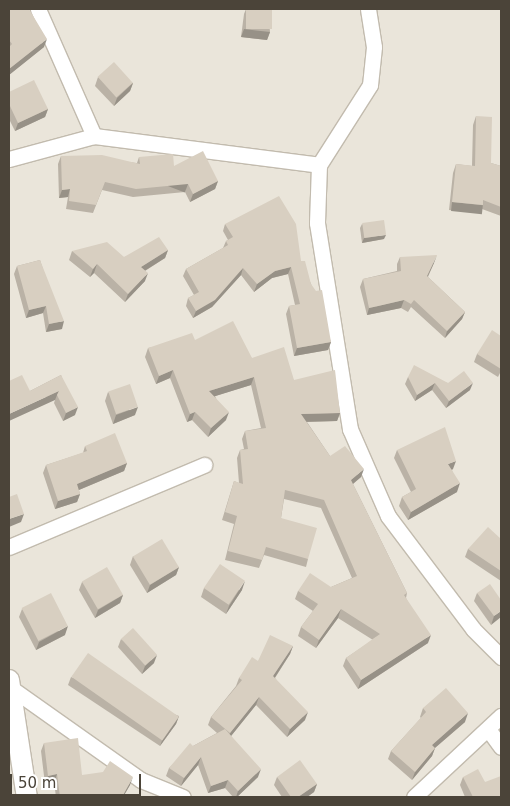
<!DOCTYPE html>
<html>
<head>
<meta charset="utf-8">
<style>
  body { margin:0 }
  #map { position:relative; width:510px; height:806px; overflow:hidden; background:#f6f3ec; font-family:"DejaVu Sans",sans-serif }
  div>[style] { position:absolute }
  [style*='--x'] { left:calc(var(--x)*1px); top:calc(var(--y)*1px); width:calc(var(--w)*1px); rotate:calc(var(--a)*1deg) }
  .residential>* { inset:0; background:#eae5da; transform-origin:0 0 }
  .roads { filter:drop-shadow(1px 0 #c2bbae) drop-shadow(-1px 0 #c2bbae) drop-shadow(0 1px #c2bbae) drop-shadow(0 -1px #c2bbae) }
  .minor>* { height:15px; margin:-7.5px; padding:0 7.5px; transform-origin:7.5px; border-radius:7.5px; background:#fff }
  .tertiary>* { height:20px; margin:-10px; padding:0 10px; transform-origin:10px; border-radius:10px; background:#fff }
  .wall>* { inset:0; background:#bab2a6 }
  .shaded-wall>* { inset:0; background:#979187; transform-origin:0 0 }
  .building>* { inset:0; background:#d8cfc1; transform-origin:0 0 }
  span { translate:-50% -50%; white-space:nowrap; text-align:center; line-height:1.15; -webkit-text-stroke:5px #fff; paint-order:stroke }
  .frame { position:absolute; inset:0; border:10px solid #4b4439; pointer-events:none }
  .scale { position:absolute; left:10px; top:774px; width:131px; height:22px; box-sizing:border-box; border:2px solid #4b4439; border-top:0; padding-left:6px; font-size:15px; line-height:18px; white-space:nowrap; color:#4b4439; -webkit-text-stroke:4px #fff; paint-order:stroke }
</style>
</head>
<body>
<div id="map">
  <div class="residential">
    <div style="left:9px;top:9px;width:492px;height:788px"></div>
  </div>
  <div class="roads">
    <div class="minor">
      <div style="--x:38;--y:9;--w:139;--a:66.2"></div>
      <div style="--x:368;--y:9;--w:38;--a:81"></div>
      <div style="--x:374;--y:47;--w:38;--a:96"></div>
      <div style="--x:370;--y:85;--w:95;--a:122.5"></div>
      <div style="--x:319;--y:165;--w:58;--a:92"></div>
      <div style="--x:317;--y:223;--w:209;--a:80.9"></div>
      <div style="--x:350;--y:429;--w:95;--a:66.4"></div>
      <div style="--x:388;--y:516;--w:141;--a:53"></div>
      <div style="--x:473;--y:629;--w:40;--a:45"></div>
      <div style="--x:9;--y:159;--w:88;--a:-15.1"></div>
      <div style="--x:94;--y:136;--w:227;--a:7.3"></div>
      <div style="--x:9;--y:547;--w:212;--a:-22.8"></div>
      <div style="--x:11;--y:688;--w:159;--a:35.3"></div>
      <div style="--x:141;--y:780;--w:45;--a:22"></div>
      <div style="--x:488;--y:729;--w:22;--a:54"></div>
      <div style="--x:414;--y:797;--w:119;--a:-43"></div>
    </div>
    <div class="tertiary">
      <div style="--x:9;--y:680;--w:118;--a:81.3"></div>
    </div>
  </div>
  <div class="wall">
    <div style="clip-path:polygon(9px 9px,44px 47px,9px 75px)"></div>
    <div style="clip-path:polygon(246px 9px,268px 9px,270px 32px,267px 40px,241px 37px,244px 14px)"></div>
    <div style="clip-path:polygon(98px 77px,133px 83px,130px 91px,114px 106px,95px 86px)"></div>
    <div style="clip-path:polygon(9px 92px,48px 109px,45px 117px,15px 131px,9px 119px)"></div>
    <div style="clip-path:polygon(476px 116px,491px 163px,501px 166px,501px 216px,482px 209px,480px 213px,449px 210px,453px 173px,456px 164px,472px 166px,473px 125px)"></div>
    <div style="clip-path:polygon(61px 156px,137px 163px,139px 157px,174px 166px,218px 181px,215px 189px,190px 202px,185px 192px,133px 197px,102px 190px,93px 213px,66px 209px,68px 197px,59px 198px,58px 164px)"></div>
    <div style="clip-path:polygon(225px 224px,301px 261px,311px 284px,331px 342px,328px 350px,294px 356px,286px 314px,289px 306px,295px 305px,288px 274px,272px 278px,254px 292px,241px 275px,212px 307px,193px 318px,186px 306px,188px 298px,194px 295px,183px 276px,186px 269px,223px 248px,226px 241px,228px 240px,223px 231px)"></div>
    <div style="clip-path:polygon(362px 224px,384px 239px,362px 243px,360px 228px)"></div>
    <div style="clip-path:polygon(168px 250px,165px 258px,145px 271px,145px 281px,125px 302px,94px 273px,90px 277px,69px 260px,72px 251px,124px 257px)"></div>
    <div style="clip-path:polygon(400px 257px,434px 263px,428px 277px,465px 312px,462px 319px,445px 338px,411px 307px,408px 312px,401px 308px,367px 315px,360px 287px,363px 279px,397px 271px,397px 264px)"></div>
    <div style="clip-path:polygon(40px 260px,62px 329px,46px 332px,43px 313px,26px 318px,14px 274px,17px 266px)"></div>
    <div style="clip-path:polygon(501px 336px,501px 371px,498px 377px,474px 362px,477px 354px)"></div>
    <div style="clip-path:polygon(195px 340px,252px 358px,294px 380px,340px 413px,337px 421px,307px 422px,330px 456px,361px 477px,353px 484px,407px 593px,406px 598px,428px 643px,358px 689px,343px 666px,346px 658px,373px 640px,338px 618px,316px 648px,298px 636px,301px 627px,313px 611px,295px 599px,298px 591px,331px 587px,352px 578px,321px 508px,284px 499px,281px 518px,308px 559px,306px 567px,264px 555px,259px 568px,225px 560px,234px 524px,222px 520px,234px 481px,239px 483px,237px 458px,240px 450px,244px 449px,242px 439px,245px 431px,261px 428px,251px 385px,215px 396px,226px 420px,208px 437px,192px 420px,187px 422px,170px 378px,156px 384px,145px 357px,148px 348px)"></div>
    <div style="clip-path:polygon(61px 375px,75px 415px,63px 421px,54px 403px,55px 400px,30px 391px)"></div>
    <div style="clip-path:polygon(408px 377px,448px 383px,470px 390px,446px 408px,432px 390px,415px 401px,405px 384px)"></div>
    <div style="clip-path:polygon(108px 392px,135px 415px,113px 424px,105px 401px)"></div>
    <div style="clip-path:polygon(85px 446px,127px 463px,124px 471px,79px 490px,80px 494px,77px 502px,55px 509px,43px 473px,46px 465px,83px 453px)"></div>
    <div style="clip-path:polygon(397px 450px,453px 469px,452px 470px,457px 492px,408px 520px,399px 506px,402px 497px,411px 492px,394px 458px)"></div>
    <div style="clip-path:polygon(501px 539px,501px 581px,465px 557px,468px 549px)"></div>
    <div style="clip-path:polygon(133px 556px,179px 567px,176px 575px,147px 593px,130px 565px)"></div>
    <div style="clip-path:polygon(82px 582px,123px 595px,120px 603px,95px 618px,79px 590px)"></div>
    <div style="clip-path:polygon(204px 588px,242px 590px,226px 614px,201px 597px)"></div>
    <div style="clip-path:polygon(477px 593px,501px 600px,491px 625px,474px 601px)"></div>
    <div style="clip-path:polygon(22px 609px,65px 635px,36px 650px,19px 617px)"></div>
    <div style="clip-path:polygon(121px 639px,154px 663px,142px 674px,118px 647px)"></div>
    <div style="clip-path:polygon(293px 646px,290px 654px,275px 678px,305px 720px,287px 737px,256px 705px,231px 736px,258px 777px,237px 797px,233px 797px,225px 788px,208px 793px,198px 765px,181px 786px,166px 776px,169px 768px,193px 746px,217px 733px,208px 725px,211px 717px,236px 686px,239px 678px,258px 661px)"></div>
    <div style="clip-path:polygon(71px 677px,179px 716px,176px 724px,160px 746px,68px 685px)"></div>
    <div style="clip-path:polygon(423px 708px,465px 722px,435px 748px,432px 756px,412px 780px,388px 759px,391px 751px,421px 718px,420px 717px)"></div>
    <div style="clip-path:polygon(44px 743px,82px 775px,130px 785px,123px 797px,56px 797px,54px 782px,45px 784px,41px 751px)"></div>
    <div style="clip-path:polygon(277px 777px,317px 784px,314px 792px,307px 797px,282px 797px,274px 785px)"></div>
    <div style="clip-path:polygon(463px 777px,485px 782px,501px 797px,465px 797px,460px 785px)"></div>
  </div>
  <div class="shaded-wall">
    <div style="clip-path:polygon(244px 29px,270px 32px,267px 40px,241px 37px)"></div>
    <div style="clip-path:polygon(47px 39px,44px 47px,9px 75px,9px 69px)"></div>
    <div style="clip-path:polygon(133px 83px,130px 91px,114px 106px,117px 98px)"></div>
    <div style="clip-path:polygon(48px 109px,45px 117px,15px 131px,18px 123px)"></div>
    <div style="clip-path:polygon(218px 181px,215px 189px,190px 202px,193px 194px)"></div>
    <div style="left:188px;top:184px;width:9px;height:52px;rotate:111deg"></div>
    <div style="clip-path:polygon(70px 189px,68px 197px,59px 198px,62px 190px)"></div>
    <div style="left:452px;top:202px;width:31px;height:9px;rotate:6deg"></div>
    <div style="clip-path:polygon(386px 235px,384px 239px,362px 243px,364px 238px)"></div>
    <div style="clip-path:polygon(168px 250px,165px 258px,138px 275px,141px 267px)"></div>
    <div style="clip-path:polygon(437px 255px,434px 263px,424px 284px,427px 276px)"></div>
    <div style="clip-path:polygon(97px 264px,94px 273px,90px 277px,93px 269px)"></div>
    <div style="clip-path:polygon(291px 267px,288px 274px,272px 278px,254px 292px,257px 284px,275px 271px)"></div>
    <div style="clip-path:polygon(243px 268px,241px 275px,212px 307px,193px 318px,196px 311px)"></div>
    <div style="clip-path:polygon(148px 273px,145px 281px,125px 302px,128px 294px)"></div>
    <div style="clip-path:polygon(404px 300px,401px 308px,367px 315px,369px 308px)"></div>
    <div style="clip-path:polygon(46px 306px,43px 313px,26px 318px,29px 310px)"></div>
    <div style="clip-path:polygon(465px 312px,462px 319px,445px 338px,447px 331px)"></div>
    <div style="clip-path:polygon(64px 321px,62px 329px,46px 332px,49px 324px)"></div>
    <div style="clip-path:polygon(331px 342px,328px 350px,294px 356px,297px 348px)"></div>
    <div style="clip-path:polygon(173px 370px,170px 378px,156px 384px,159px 376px)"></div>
    <div style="clip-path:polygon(254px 377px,251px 385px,206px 399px,209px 391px)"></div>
    <div style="clip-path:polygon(435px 383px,432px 390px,415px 401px,417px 395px)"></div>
    <div style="clip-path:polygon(473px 383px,470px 390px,446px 408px,449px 401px)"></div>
    <div style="clip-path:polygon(59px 391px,57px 395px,55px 400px,9px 421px,9px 414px)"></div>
    <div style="clip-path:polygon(78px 407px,75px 415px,63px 421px,66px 413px)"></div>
    <div style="clip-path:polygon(138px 407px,135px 415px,113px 424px,116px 415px)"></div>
    <div style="clip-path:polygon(195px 412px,192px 420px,187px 422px,190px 414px)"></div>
    <div style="clip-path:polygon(229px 412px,226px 420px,208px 437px,211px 428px)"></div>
    <div style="clip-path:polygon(340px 413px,337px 421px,298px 422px,301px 414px)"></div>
    <div style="clip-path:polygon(456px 461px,453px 469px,445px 472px,448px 464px)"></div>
    <div style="clip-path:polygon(127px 463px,124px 471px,74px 492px,77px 484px)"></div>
    <div style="clip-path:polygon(364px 469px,361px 477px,348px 488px,351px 480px)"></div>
    <div style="clip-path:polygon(460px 483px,457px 492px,408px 520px,411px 512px)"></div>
    <div style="clip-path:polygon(80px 494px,77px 502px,55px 509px,58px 501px)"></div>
    <div style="clip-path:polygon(24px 514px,21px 522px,9px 527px,9px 519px)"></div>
    <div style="clip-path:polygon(179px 567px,176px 575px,147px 593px,150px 585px)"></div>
    <div style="clip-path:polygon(245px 581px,242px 590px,226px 614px,229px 606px)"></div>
    <div style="clip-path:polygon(123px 595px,120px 603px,95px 618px,98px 610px)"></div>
    <div style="clip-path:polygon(341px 609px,338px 618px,316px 648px,319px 640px)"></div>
    <div style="clip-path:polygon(501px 611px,501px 617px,491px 625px,494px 616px)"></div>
    <div style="clip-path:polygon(68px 626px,65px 635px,36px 650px,39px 642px)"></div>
    <div style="clip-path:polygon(431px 635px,428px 643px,358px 689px,361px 680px)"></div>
    <div style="clip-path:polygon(293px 646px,290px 654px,270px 685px,273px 676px)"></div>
    <div style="clip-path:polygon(157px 655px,154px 663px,142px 674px,145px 666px)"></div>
    <div style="clip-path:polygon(259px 697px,256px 705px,227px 741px,230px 733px)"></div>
    <div style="clip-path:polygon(308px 712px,305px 720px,287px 737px,290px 729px)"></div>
    <div style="clip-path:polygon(468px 713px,465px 722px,429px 753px,432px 745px)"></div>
    <div style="clip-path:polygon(179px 716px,176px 724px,160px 746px,163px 738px)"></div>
    <div style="clip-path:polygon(435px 748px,432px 756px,412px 780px,415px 772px)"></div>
    <div style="clip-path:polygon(201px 757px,198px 765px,181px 786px,184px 778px)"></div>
    <div style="clip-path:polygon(261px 769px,258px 777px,237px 797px,236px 797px,238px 791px)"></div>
    <div style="clip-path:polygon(57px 774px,54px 782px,45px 784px,48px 776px)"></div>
    <div style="clip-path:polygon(133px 777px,130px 785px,123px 797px,122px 797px)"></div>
    <div style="clip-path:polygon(228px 780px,225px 788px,208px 793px,211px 786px)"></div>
    <div style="clip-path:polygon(317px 784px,314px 792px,307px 797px,298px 797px)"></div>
  </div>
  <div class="building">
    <div style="clip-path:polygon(9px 9px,29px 9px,47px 39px,9px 69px,9px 47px,12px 44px,9px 40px)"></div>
    <div style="left:246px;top:9px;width:26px;height:20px"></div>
    <div style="left:114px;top:62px;width:28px;height:22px;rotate:48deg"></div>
    <div style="clip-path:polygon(34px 80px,48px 109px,18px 123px,9px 104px,9px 92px)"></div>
    <div style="clip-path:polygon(476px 116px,492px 117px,491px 163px,501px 166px,501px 207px,483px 200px,483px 205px,452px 202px,456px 164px,475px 166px)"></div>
    <div style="clip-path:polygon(203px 151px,218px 181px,193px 194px,188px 184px,136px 189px,105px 182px,96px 205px,69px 201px,70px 189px,62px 190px,61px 156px,102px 155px,140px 164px,139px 157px,173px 154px,174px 166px)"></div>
    <div style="clip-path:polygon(279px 196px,296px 224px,301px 261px,305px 261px,311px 284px,316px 291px,322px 290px,331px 342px,297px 348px,289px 306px,300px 304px,291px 267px,275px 271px,257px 284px,243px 268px,215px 300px,196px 311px,188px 298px,199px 292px,186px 269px,228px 245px,226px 241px,233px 237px,225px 224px)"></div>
    <div style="left:384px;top:220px;width:15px;height:22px;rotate:82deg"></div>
    <div style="clip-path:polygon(159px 237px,168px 250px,141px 267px,148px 273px,128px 294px,97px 264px,93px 269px,72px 251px,107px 242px,124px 257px)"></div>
    <div style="clip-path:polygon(437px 255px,427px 276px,465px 312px,447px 331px,414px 300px,411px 304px,404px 300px,369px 308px,363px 279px,401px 271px,400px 257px)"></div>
    <div style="clip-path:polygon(40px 260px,64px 321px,49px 324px,46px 306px,29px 310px,17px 266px)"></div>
    <div style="clip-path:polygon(233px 321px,252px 358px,284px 347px,294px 380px,335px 370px,340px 413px,301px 414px,330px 456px,345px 446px,364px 469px,351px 480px,407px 593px,404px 595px,431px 635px,361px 680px,346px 658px,380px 634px,341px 609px,319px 640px,301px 627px,318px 604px,298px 591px,310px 573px,331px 587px,357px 576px,324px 500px,285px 490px,281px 518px,317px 528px,308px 559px,266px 547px,262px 560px,228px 551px,237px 516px,225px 512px,234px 481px,243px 484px,240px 450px,248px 449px,245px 431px,266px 428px,254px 377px,209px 391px,229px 412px,211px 428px,195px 412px,190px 414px,173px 370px,159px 376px,148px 348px,192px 333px,195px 340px)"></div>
    <div style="clip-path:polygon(492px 330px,501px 336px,501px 369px,477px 354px)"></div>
    <div style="clip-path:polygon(414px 365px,448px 383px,464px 371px,473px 383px,449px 401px,435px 383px,417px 395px,408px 377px)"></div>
    <div style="clip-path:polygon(22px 375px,30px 391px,61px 375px,78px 407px,66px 413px,57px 395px,59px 391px,9px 414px,9px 381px)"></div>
    <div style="left:130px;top:384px;width:24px;height:23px;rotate:71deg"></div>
    <div style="clip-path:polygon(445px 427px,456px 461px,448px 464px,460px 483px,411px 512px,402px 497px,416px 489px,397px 450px)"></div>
    <div style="clip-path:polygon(115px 433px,127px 463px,77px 484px,80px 494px,58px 501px,46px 465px,87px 451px,85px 446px)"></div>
    <div style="clip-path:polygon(17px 494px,24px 514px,9px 519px,9px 497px)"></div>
    <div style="clip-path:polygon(488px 527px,501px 539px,501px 571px,468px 549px)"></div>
    <div style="left:162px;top:539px;width:33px;height:34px;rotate:59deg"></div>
    <div style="left:220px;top:564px;width:30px;height:29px;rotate:34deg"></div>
    <div style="left:107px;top:567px;width:32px;height:29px;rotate:60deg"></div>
    <div style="clip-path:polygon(490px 584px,501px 600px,501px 611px,494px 616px,477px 593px)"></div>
    <div style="left:51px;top:593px;width:37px;height:33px;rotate:63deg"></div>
    <div style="left:133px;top:628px;width:36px;height:16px;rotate:48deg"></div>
    <div style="clip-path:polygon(270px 635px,293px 646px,273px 676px,308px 712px,290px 729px,259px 697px,230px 733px,211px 717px,242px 680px,239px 678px,252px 657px,258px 661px)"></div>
    <div style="left:88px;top:653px;width:111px;height:29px;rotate:35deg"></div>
    <div style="clip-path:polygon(446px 688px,468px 713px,432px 745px,435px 748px,415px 772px,391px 751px,426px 712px,423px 708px)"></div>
    <div style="clip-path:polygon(225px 729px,261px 769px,238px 791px,228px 780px,211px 786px,201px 757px,184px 778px,169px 768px,190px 743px,193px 746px)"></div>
    <div style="clip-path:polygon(78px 738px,82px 775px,103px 772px,110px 761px,133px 777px,122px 797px,60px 797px,57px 774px,48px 776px,44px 743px)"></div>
    <div style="clip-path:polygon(300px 760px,317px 784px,298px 797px,291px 797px,277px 777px)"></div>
    <div style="clip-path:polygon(478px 769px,485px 782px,501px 776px,501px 797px,473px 797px,463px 777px)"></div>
  </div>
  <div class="frame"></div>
  <div class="scale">50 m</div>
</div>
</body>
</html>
